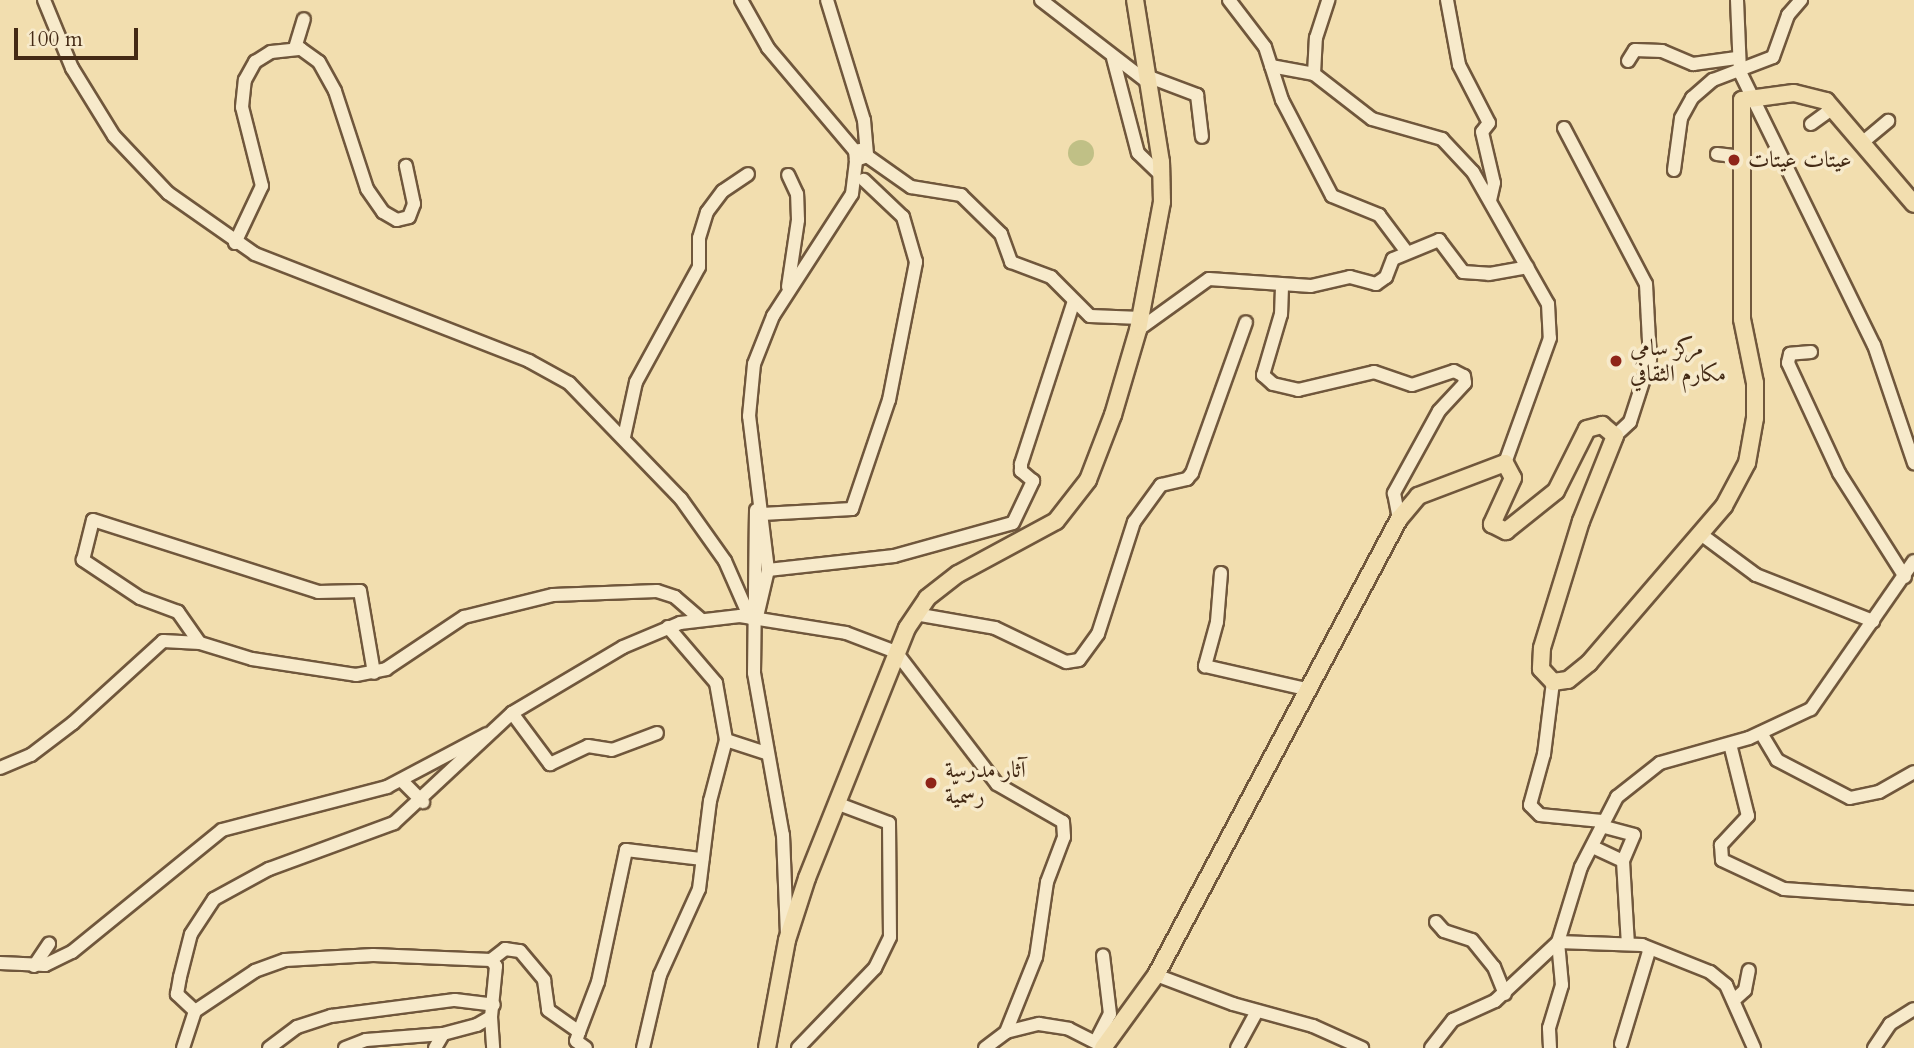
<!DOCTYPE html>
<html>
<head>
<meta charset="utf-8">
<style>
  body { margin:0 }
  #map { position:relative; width:1914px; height:1048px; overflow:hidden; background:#f2deaf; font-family:Cardo,Amiri,serif }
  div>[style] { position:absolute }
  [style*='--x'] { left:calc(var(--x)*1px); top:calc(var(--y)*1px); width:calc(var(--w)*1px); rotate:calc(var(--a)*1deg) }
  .green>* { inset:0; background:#c0c086 }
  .round { border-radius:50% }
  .roads { filter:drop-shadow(2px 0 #70573c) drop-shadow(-2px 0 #70573c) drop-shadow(0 2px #70573c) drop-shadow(0 -2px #70573c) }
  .minor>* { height:12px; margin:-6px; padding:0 6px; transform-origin:6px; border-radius:6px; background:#f7eacb }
  .major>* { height:16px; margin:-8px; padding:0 8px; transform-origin:8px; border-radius:8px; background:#f2deaf }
  .dots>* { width:19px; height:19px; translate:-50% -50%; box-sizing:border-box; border:4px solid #f7eacb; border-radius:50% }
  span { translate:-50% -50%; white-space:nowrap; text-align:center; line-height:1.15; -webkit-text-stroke:7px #f7eacb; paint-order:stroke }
  .poi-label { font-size:23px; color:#442a15 }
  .left { translate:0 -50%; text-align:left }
  .scale { position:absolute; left:14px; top:28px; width:124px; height:32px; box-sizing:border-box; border:4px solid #442a15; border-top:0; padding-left:9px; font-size:21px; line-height:24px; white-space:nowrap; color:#442a15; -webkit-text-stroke:5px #f7eacb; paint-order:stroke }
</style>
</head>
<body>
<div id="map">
  <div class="green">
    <div class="round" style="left:1068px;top:140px;width:26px;height:26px"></div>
  </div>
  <div class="roads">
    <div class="minor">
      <div style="--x:44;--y:0;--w:74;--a:67.6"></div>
      <div style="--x:72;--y:68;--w:80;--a:58.3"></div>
      <div style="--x:114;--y:136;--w:79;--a:46.5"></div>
      <div style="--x:168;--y:193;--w:106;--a:35"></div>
      <div style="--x:255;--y:254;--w:294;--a:21.3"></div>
      <div style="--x:529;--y:361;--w:46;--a:28.8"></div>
      <div style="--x:569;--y:383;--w:161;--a:46"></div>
      <div style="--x:681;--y:499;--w:76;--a:54.6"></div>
      <div style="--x:725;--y:561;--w:62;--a:66.3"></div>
      <div style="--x:741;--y:0;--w:55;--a:60.6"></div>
      <div style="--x:768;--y:48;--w:135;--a:49.8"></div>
      <div style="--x:827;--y:0;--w:126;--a:72.9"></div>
      <div style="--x:864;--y:120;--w:36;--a:85"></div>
      <div style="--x:867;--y:156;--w:12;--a:160"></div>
      <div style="--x:856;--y:160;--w:9;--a:-96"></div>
      <div style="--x:855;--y:151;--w:10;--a:-11"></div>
      <div style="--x:1041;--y:0;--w:131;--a:37.6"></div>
      <div style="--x:1229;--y:0;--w:59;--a:52.5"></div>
      <div style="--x:1265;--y:47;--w:56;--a:72.2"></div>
      <div style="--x:1282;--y:100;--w:108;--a:62.5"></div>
      <div style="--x:1332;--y:196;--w:51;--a:22"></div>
      <div style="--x:1379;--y:215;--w:45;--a:53.1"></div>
      <div style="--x:1447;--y:0;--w:66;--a:79.5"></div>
      <div style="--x:1459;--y:65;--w:65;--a:62.7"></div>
      <div style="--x:1489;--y:123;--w:11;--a:128"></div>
      <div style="--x:1482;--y:132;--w:52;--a:76.8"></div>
      <div style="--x:1494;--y:183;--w:18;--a:103"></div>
      <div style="--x:1737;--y:0;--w:72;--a:87.6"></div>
      <div style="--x:1740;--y:72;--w:304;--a:63.9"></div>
      <div style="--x:1874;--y:345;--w:125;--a:71.3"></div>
      <div style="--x:295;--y:48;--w:30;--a:-73"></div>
      <div style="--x:1113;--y:58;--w:98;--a:75.3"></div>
      <div style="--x:1138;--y:153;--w:32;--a:44"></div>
      <div style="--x:1628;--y:61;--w:13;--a:-58"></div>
      <div style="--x:1635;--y:50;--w:27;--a:2"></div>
      <div style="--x:1662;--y:51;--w:34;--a:23"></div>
      <div style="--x:1693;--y:64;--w:44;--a:-7.8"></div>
      <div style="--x:1271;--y:66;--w:44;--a:10.5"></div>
      <div style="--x:1314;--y:74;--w:36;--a:-87"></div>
      <div style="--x:1316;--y:38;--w:40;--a:-72"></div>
      <div style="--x:1314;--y:74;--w:73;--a:37.8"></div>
      <div style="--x:1372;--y:119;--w:73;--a:15.9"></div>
      <div style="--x:1442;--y:139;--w:45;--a:46.8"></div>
      <div style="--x:1473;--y:172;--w:152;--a:60.4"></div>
      <div style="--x:1548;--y:304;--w:34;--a:87"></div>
      <div style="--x:1550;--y:338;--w:133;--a:109.8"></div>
      <div style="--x:1144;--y:75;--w:57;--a:20.7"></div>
      <div style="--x:1197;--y:95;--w:42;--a:83.2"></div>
      <div style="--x:1811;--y:124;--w:27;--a:-36"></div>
      <div style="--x:1564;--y:128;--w:176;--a:62.3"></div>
      <div style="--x:1646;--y:284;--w:76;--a:87"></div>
      <div style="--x:1650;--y:360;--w:65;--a:107.9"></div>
      <div style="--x:1630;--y:422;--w:21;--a:137"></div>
      <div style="--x:1863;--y:142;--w:33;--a:-40"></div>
      <div style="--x:1717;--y:154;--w:23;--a:7"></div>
      <div style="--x:867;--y:156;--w:54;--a:35.2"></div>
      <div style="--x:911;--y:187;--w:51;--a:9.1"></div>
      <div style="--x:961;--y:195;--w:56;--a:44.3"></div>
      <div style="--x:1001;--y:234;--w:30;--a:70"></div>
      <div style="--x:1011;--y:262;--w:43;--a:20.6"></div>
      <div style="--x:1051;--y:277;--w:55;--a:45"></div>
      <div style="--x:1090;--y:316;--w:51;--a:2.2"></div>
      <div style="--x:1674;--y:170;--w:52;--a:-82.3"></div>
      <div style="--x:1681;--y:118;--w:23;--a:-61"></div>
      <div style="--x:1692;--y:98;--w:28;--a:-41"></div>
      <div style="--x:1713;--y:80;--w:64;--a:-21"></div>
      <div style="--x:1773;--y:57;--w:45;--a:-70.3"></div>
      <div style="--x:1788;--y:15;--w:20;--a:-49"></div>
      <div style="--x:235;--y:243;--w:63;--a:-64.7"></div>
      <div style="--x:262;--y:186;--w:81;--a:-104.2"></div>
      <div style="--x:242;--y:107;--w:27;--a:-84"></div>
      <div style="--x:245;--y:80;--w:21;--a:-61"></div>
      <div style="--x:255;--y:62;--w:19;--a:-32"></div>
      <div style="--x:271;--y:52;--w:30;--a:-6"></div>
      <div style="--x:301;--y:49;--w:22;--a:36"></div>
      <div style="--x:319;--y:62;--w:33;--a:61"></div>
      <div style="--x:335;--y:91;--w:103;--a:71.9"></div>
      <div style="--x:367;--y:189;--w:28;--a:55"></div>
      <div style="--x:383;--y:212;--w:16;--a:30"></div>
      <div style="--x:397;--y:220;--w:12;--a:-14"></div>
      <div style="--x:409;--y:217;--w:14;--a:-69"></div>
      <div style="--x:414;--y:204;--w:39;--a:-102"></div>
      <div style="--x:788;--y:287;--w:68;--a:-81.5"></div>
      <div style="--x:798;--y:220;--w:26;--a:-92"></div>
      <div style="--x:797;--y:194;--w:21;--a:-115"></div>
      <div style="--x:1282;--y:287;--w:27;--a:92"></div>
      <div style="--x:1281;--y:314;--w:64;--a:106.4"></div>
      <div style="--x:1263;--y:375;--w:13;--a:42"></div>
      <div style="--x:1273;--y:384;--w:26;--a:13"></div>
      <div style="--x:1298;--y:390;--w:78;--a:-13.3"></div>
      <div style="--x:1374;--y:372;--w:40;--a:18.9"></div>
      <div style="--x:1412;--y:385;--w:44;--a:-18.4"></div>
      <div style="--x:1454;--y:371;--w:11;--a:27"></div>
      <div style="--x:1464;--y:376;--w:7;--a:82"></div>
      <div style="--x:1465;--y:383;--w:38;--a:133"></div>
      <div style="--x:1439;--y:411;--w:94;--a:118.8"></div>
      <div style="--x:1394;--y:493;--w:26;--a:79"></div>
      <div style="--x:1138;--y:330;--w:87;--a:-35.7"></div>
      <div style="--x:1209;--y:279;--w:102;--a:3.9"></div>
      <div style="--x:1311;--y:286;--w:40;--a:-13"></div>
      <div style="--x:1350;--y:277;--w:27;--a:15"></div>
      <div style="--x:1376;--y:284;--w:12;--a:-35"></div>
      <div style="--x:1386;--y:277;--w:19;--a:-69"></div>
      <div style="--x:1393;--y:259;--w:50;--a:-22.4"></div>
      <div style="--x:1439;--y:240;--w:40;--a:53"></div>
      <div style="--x:1463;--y:272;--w:26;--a:4"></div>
      <div style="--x:1489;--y:274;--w:39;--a:-10"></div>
      <div style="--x:1811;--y:352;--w:21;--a:175"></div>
      <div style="--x:1790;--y:354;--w:9;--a:103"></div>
      <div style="--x:1788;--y:363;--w:121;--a:65.1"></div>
      <div style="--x:1839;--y:473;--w:123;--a:57.6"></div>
      <div style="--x:624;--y:437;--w:56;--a:-77.7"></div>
      <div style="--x:636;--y:382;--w:131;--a:-61.3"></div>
      <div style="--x:699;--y:267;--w:29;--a:-90"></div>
      <div style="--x:699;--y:238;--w:27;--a:-73"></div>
      <div style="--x:707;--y:212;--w:26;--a:-53"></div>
      <div style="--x:723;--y:191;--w:30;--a:-34"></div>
      <div style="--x:756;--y:510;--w:163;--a:90.7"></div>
      <div style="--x:754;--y:673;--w:165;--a:79.9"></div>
      <div style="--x:783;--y:835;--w:101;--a:87.7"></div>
      <div style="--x:762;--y:514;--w:90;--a:-3.2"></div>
      <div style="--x:852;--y:509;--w:115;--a:-71.3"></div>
      <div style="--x:889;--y:400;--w:141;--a:-78.9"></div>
      <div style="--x:916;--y:262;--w:47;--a:-106.1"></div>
      <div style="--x:903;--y:217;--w:54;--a:-136.5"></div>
      <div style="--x:1702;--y:535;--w:67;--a:36.5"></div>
      <div style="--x:1756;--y:575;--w:126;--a:21.5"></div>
      <div style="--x:768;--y:570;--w:127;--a:-6.3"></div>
      <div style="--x:894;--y:556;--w:123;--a:-15.5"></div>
      <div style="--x:1013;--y:523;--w:47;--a:-64.5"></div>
      <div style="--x:1033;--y:481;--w:16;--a:-140"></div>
      <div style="--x:1021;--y:471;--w:7;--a:-90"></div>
      <div style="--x:1021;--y:464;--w:171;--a:-72"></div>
      <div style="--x:1221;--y:573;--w:49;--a:94.7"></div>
      <div style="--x:1217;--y:622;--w:46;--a:105.3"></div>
      <div style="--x:1205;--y:666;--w:104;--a:12.8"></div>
      <div style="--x:915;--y:614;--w:81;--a:9.9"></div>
      <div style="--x:995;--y:628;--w:79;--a:25.6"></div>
      <div style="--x:1066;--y:662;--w:13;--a:-9"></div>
      <div style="--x:1079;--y:660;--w:32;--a:-54"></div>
      <div style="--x:1098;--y:634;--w:118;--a:-72.2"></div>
      <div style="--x:1134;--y:522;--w:46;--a:-53.9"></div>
      <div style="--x:1161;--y:485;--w:27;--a:-13"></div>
      <div style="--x:1187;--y:479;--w:8;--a:-50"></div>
      <div style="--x:1192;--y:473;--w:160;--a:-70.3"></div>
      <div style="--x:756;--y:621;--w:52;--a:-76.8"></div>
      <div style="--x:768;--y:570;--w:155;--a:-97"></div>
      <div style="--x:749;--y:416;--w:52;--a:-84.5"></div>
      <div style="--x:754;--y:364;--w:52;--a:-68.4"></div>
      <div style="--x:773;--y:316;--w:145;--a:-57.1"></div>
      <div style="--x:852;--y:194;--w:34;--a:-83"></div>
      <div style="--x:668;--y:627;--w:74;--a:49.4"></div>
      <div style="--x:716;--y:683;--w:58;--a:80"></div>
      <div style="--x:199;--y:642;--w:37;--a:-125"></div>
      <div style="--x:178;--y:612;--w:40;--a:-159.8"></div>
      <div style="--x:140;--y:598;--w:69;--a:-146.3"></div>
      <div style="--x:83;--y:560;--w:41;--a:-76"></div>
      <div style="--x:93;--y:520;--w:236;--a:17.7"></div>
      <div style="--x:318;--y:592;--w:42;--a:-1.4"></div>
      <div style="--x:360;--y:591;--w:83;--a:80.3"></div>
      <div style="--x:1553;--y:682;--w:73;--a:97.1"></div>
      <div style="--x:1544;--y:754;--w:53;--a:105.4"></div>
      <div style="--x:1530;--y:805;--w:14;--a:45"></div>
      <div style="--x:1540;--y:815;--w:62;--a:5.5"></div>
      <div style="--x:512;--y:713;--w:64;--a:53.3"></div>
      <div style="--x:550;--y:764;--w:42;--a:-25.3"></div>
      <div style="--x:588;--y:746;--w:24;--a:9"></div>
      <div style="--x:612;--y:750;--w:48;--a:-20.7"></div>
      <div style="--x:1761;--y:733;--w:31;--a:59"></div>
      <div style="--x:1777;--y:760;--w:82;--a:27.5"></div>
      <div style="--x:1850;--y:798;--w:30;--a:-12"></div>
      <div style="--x:1879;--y:792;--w:40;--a:-29.7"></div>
      <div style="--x:1730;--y:744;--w:74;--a:76"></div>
      <div style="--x:1748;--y:816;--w:40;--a:133"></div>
      <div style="--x:1721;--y:845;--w:15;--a:86"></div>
      <div style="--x:1722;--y:860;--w:68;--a:25.1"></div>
      <div style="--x:1784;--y:889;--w:130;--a:4"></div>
      <div style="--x:0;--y:768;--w:34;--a:-23"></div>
      <div style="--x:31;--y:755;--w:53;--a:-37.3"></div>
      <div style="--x:73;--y:723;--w:122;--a:-42.3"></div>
      <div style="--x:163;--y:641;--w:37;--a:3"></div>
      <div style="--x:200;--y:643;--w:54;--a:17.1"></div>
      <div style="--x:252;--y:659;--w:105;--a:8.7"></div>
      <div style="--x:356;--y:675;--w:31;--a:-11"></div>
      <div style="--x:386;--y:669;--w:94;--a:-33.7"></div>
      <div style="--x:464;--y:617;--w:92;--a:-13.9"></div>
      <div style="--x:553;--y:595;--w:104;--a:-2.2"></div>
      <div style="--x:657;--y:591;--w:19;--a:18"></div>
      <div style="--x:675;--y:597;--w:33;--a:41"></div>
      <div style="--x:402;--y:781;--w:30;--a:45"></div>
      <div style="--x:1601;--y:826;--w:34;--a:15"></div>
      <div style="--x:1634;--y:835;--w:28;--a:113"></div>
      <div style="--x:1595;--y:848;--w:31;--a:25"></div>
      <div style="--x:1623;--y:861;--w:83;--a:86.6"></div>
      <div style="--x:1436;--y:922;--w:12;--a:48"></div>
      <div style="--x:1444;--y:931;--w:29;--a:18"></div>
      <div style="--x:1472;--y:940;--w:35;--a:51"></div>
      <div style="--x:1494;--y:967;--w:29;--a:68"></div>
      <div style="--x:491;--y:960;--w:18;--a:-38"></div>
      <div style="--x:505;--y:949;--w:15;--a:8"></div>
      <div style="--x:520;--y:951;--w:38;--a:50"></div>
      <div style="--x:544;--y:980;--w:30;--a:82"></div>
      <div style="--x:548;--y:1010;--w:38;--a:35"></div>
      <div style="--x:579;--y:1032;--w:9;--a:108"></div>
      <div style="--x:576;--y:1041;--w:12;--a:35"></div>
      <div style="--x:0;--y:963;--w:45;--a:2.5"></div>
      <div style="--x:45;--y:965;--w:30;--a:-26"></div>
      <div style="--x:72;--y:952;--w:193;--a:-39.1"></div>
      <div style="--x:222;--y:830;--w:171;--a:-14.6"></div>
      <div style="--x:387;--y:787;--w:113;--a:-27.9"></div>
      <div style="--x:34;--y:966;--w:27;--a:-56"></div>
      <div style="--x:1156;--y:975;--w:82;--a:20.6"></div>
      <div style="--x:1233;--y:1004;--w:83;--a:15.4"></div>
      <div style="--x:1313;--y:1026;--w:54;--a:24.2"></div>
      <div style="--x:1734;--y:1000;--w:15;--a:-42"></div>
      <div style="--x:1745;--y:990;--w:20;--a:-79"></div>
      <div style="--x:491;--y:1017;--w:31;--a:86"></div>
      <div style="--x:579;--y:1032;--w:53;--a:-69.2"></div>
      <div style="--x:598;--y:982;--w:135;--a:-78"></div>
      <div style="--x:626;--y:850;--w:77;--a:6.8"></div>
      <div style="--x:1096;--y:1041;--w:30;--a:-63"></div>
      <div style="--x:1110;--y:1014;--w:59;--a:-96.8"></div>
      <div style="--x:1621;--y:1044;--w:97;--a:-73.2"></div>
      <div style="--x:183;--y:1048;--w:39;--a:-72"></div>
      <div style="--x:269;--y:1048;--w:35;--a:-37"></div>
      <div style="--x:297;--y:1027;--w:36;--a:-18"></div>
      <div style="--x:331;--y:1016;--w:125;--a:-7.4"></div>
      <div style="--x:455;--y:1000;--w:39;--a:7"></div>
      <div style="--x:345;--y:1048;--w:22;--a:-21"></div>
      <div style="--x:366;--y:1040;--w:77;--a:-4.5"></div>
      <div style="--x:443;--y:1034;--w:35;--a:-15"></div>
      <div style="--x:477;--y:1025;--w:16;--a:-30"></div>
      <div style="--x:491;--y:1017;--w:51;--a:-84.4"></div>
      <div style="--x:496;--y:966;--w:8;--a:-130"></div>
      <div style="--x:491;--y:960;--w:118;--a:-177.6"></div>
      <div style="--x:373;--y:955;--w:88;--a:176.7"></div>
      <div style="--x:285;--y:960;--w:32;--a:160"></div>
      <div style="--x:255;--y:971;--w:72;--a:146.3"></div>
      <div style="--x:195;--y:1011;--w:25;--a:-137"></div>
      <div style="--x:177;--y:994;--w:17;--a:-80"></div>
      <div style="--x:180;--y:977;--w:44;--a:-75.7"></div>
      <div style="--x:191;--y:934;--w:42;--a:-56.7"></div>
      <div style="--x:214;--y:899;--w:63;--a:-28.6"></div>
      <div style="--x:269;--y:869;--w:133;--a:-20.2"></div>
      <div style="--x:394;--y:823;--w:161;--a:-43"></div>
      <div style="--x:512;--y:713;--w:129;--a:-30.7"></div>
      <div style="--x:623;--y:647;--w:62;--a:-22.8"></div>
      <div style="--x:680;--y:623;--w:60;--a:-6.7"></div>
      <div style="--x:740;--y:616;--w:107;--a:9.1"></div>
      <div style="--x:846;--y:633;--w:53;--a:20.8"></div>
      <div style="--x:896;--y:652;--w:166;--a:52.6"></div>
      <div style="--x:997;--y:784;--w:76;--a:29.9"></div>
      <div style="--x:1063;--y:822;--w:15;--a:86"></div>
      <div style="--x:1064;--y:837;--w:48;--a:110.7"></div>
      <div style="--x:1047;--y:882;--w:76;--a:98.3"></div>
      <div style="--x:1036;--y:957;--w:81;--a:111.8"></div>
      <div style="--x:435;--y:1048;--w:16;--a:-60"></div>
      <div style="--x:643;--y:1048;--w:75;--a:-76.9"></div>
      <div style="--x:660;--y:975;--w:94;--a:-65.6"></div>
      <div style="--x:699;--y:889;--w:89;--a:-82.9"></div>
      <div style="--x:710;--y:801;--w:63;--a:-75.3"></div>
      <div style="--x:726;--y:740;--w:42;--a:18"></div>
      <div style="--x:798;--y:1048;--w:111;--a:-46.1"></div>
      <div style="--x:875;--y:968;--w:34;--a:-64"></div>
      <div style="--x:890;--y:937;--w:114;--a:-90.5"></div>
      <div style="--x:889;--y:823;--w:57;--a:-159.3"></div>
      <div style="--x:985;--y:1048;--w:26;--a:-37"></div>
      <div style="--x:1006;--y:1032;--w:34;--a:-14"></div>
      <div style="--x:1039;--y:1024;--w:30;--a:9"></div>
      <div style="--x:1069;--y:1029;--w:39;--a:27"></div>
      <div style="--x:1237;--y:1048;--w:42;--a:-61.6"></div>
      <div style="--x:1431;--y:1048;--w:36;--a:-52"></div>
      <div style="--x:1453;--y:1020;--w:46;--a:-24.3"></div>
      <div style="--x:1495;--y:1001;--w:86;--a:-43.1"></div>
      <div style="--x:1558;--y:942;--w:78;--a:-73"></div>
      <div style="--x:1581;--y:867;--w:79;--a:-62.8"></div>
      <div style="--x:1617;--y:797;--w:55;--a:-38.3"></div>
      <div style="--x:1660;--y:763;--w:92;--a:-15.7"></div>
      <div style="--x:1749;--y:738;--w:68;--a:-25.1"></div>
      <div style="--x:1811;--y:709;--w:180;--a:-55.2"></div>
      <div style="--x:1550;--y:1048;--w:20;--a:-93"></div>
      <div style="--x:1549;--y:1028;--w:45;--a:-73.2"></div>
      <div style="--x:1562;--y:985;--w:43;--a:-95.3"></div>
      <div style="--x:1558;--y:942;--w:84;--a:2"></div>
      <div style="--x:1642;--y:945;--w:73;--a:21.7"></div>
      <div style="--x:1710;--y:972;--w:21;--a:39"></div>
      <div style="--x:1726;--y:985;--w:69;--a:66"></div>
      <div style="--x:1874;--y:1048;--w:29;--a:-56"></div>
      <div style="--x:1890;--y:1024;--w:28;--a:-32"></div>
    </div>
    <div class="major">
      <div style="--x:767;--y:1048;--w:110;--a:-79.5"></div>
      <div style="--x:787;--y:940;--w:65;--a:-72.1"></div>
      <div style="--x:807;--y:878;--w:269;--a:-68.2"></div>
      <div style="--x:907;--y:628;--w:36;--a:-56"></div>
      <div style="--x:927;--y:598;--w:39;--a:-38"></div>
      <div style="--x:958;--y:574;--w:111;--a:-28.4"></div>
      <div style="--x:1056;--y:521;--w:52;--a:-52"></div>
      <div style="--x:1088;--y:480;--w:70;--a:-69"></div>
      <div style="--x:1113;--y:415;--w:89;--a:-73.6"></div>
      <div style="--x:1138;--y:330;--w:130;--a:-79.4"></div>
      <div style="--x:1162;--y:202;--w:40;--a:-91.4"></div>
      <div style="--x:1161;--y:162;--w:164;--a:-99.1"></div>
      <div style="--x:1103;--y:1048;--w:90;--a:-54"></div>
      <div style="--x:1156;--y:975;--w:517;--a:-61.95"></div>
      <div style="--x:1399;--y:519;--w:30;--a:-50"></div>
      <div style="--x:1418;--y:496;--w:93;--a:-20.8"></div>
      <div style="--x:1505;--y:463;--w:17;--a:62"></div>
      <div style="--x:1513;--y:478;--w:51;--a:114.5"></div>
      <div style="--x:1492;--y:524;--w:16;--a:27"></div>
      <div style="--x:1506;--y:531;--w:64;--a:-38.7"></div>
      <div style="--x:1556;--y:491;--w:69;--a:-63.4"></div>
      <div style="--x:1587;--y:429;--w:16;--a:-15"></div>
      <div style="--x:1602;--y:425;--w:17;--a:40"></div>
      <div style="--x:1615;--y:436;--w:92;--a:111.8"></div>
      <div style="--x:1581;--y:521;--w:133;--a:107.1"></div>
      <div style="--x:1542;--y:648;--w:21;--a:93"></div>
      <div style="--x:1541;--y:669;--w:18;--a:47"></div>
      <div style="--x:1553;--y:682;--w:15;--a:-8"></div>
      <div style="--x:1568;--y:680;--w:27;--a:-39"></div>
      <div style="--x:1589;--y:663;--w:207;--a:-49.3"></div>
      <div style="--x:1724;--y:506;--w:49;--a:-61.9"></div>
      <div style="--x:1747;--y:463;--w:46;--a:-79.9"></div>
      <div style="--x:1755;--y:418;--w:35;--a:-90"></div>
      <div style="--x:1755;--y:383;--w:65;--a:-101.5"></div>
      <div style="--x:1742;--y:319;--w:219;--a:-90"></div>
      <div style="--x:1742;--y:100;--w:52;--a:-7.7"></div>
      <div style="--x:1794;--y:93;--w:33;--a:14"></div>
      <div style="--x:1826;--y:101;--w:135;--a:49.5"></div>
    </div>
  </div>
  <div class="dots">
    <div style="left:1734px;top:160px;background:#8f2418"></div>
    <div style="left:1616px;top:361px;background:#8f2418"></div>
    <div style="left:931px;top:783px;background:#8f2418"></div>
  </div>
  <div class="poi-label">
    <span class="left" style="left:1748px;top:160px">عيتات عيتات</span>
    <span class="left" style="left:1630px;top:361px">مركز سامي<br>مكارم الثقافي</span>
    <span class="left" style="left:945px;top:783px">آثار مدرسة<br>رسميّة</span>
  </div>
  <div class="scale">100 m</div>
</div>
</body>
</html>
